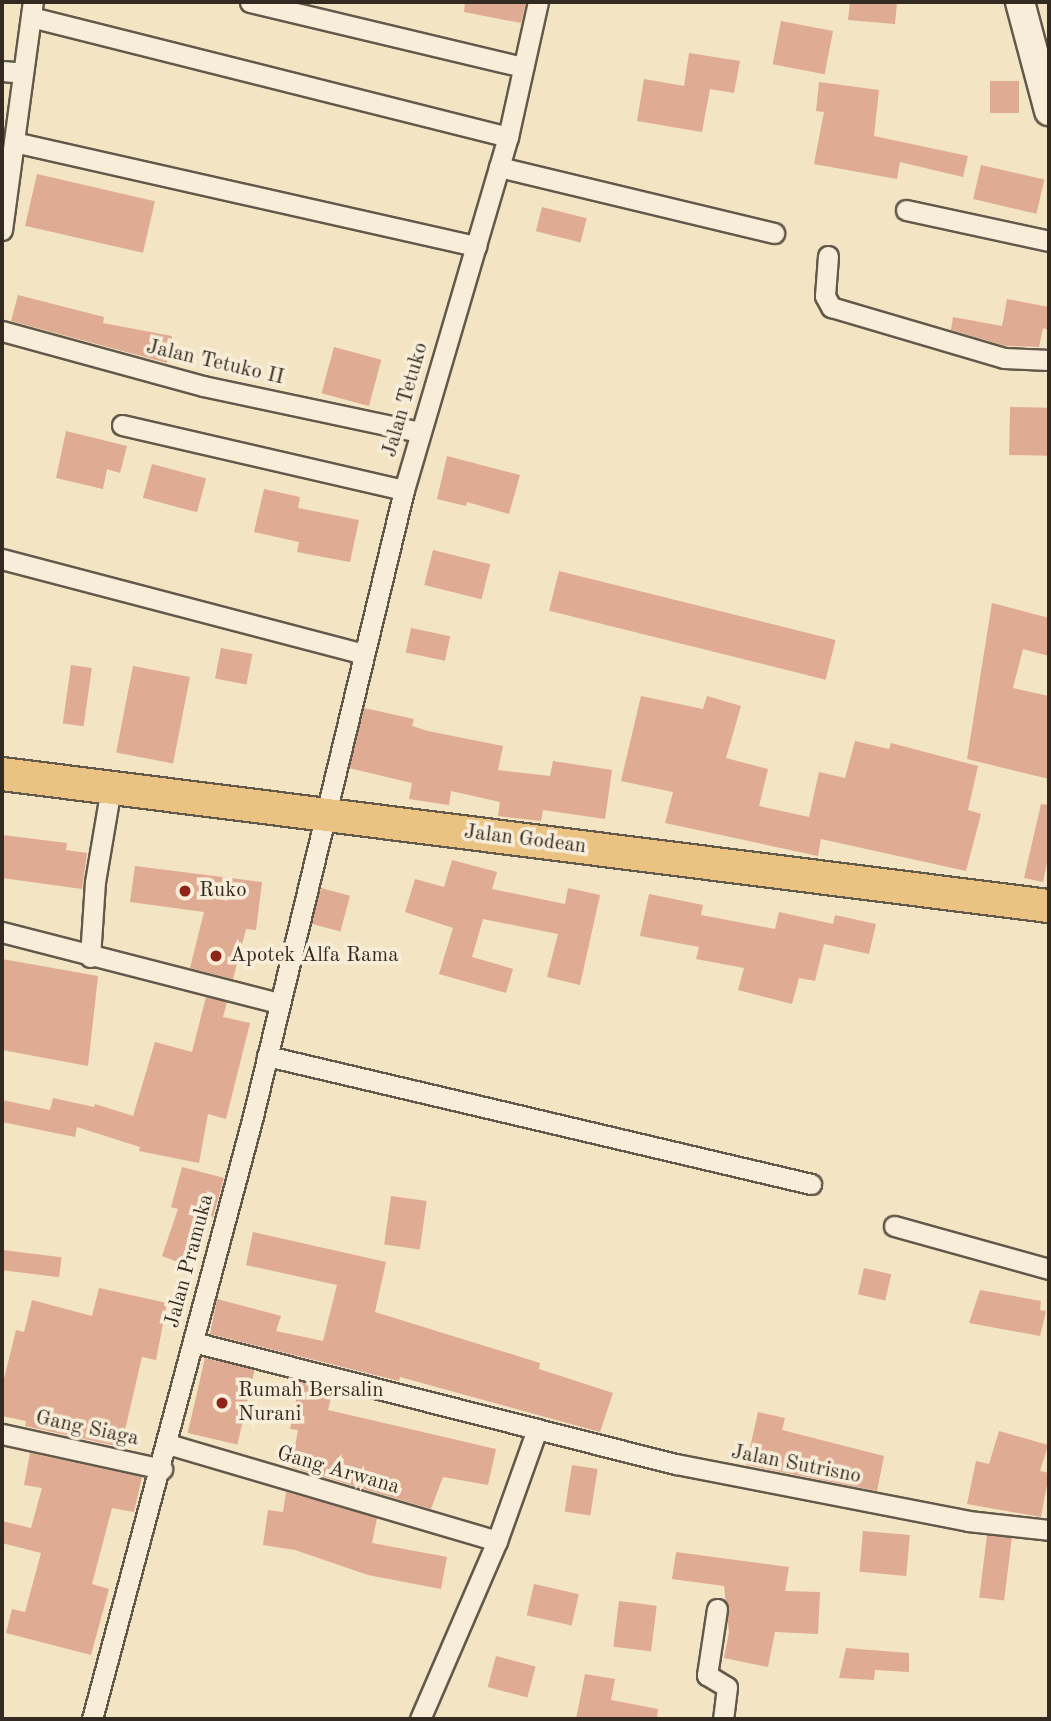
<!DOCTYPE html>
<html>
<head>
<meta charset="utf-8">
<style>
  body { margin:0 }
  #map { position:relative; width:1051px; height:1721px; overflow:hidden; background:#f3e4c3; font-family:"Old Standard TT",serif }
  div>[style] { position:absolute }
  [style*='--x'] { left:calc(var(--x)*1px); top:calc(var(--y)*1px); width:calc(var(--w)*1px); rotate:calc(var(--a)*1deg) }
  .building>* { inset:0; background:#dfab92; transform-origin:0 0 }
  .roads { filter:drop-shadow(2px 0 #63594a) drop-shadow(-2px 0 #63594a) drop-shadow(0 2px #63594a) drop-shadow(0 -2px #63594a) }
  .minor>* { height:19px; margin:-9.5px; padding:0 9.5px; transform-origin:9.5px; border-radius:9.5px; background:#f7edd8 }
  .secondary>* { height:28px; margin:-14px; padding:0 14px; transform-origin:14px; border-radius:14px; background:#f7edd8 }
  .primary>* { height:32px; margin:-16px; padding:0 16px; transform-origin:16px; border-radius:16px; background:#eac282 }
  .dots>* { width:19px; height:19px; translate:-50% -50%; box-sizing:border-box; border:4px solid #f7edd8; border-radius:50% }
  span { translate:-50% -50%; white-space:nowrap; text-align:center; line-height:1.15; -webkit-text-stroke:7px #f7edd8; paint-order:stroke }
  .street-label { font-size:21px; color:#332b22 }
  .poi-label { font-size:21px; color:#332b22 }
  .left { translate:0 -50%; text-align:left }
  .frame { position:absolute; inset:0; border:4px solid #332b22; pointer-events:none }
</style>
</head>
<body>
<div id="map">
  <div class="building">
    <div style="clip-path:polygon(465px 2px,526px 2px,521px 23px,464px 12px)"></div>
    <div style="clip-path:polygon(850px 2px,897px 2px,895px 24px,848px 20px)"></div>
    <div style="left:781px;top:21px;width:53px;height:44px;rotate:11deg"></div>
    <div style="clip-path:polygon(689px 53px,740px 61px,734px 93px,710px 89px,702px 132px,637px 121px,644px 79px,684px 86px)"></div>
    <div style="left:990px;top:81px;width:29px;height:32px"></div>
    <div style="clip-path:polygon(819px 82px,879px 90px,874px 136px,968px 156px,963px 177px,900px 162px,897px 179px,814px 164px,824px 112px,816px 111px)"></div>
    <div style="left:981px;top:165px;width:65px;height:35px;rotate:13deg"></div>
    <div style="left:37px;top:174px;width:121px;height:53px;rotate:13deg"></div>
    <div style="left:542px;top:207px;width:46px;height:25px;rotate:14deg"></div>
    <div style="clip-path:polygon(18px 295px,104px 317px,103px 323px,172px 336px,167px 363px,11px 321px)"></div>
    <div style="clip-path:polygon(1007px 299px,1049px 307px,1049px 330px,1043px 328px,1039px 347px,1006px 346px,951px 330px,953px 317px,1002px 326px)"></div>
    <div style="left:334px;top:347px;width:49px;height:48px;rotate:15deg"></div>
    <div style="left:1010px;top:407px;width:39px;height:48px;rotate:1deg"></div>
    <div style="clip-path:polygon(66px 431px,127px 446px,120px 473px,107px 469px,103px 489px,56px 478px)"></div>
    <div style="clip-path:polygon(447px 456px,520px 475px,509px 514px,467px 502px,466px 506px,437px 499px)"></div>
    <div style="left:152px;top:464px;width:56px;height:35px;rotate:15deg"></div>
    <div style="clip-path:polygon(264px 489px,300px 497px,298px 508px,359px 520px,350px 562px,297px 552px,299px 542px,254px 532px)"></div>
    <div style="left:433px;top:550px;width:59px;height:36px;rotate:14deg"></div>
    <div style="left:559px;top:571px;width:285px;height:41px;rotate:14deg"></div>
    <div style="clip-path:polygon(992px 603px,1049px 618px,1049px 656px,1023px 649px,1013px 688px,1049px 696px,1049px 779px,967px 759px)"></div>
    <div style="left:411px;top:628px;width:40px;height:25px;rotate:12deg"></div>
    <div style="left:221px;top:648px;width:32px;height:31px;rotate:11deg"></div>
    <div style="left:71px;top:665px;width:21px;height:59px;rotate:8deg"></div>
    <div style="left:133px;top:666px;width:58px;height:88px;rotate:11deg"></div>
    <div style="clip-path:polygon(641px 696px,703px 709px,707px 696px,741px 706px,726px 758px,768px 769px,759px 806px,809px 817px,819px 772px,845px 778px,855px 741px,889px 749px,891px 743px,978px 766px,968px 810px,981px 814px,966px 871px,821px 839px,818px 856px,665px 823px,673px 792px,621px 781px)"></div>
    <div style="clip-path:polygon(364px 708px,414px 719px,412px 726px,428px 731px,503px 746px,498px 770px,550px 776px,553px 761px,612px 770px,605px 819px,543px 810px,541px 821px,498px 816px,500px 802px,451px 791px,449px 805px,409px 799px,412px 783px,349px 768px)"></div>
    <div style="clip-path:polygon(1041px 804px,1049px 805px,1049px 853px,1043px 882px,1024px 878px)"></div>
    <div style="clip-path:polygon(2px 835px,67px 843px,66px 850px,87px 853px,82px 889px,2px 878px)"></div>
    <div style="clip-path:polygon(452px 860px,497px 872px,492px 889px,565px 904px,568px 888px,600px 895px,580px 985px,547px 977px,558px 934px,483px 919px,472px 957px,513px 969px,506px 993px,439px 974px,453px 928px,405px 912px,415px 879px,444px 887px)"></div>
    <div style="clip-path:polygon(135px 866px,262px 882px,256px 930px,246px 929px,233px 979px,190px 968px,204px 912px,130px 902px)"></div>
    <div style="left:321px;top:888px;width:30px;height:37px;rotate:15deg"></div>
    <div style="clip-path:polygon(649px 894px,703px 905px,701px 915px,775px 929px,779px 912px,833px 924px,835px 915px,876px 924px,869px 954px,824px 944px,815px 981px,799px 978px,792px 1004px,738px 990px,744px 968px,696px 959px,699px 947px,640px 936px)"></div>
    <div style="clip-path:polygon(2px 959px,98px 976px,88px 1066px,2px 1050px)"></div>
    <div style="clip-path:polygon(206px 997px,227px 1002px,223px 1017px,250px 1023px,226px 1119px,208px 1114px,199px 1163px,139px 1151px,140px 1147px,77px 1127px,75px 1137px,2px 1122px,2px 1100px,50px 1110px,53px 1098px,94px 1107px,95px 1104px,133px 1116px,155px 1042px,192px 1052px)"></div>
    <div style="clip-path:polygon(182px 1167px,224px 1178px,213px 1217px,200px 1215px,183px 1264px,162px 1256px,178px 1209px,171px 1207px)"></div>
    <div style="left:391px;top:1196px;width:36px;height:49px;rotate:8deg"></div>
    <div style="clip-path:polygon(253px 1232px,386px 1262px,375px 1312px,540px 1363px,539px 1369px,613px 1393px,600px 1432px,400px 1377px,399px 1381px,210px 1334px,217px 1299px,281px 1316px,276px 1331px,323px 1341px,337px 1285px,246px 1265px)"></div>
    <div style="left:2px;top:1250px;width:60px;height:20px;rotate:7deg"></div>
    <div style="left:864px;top:1268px;width:28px;height:27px;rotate:13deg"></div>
    <div style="clip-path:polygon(99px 1288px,167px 1303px,156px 1360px,142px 1357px,121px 1447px,34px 1428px,25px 1426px,26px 1421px,2px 1416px,2px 1387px,16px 1330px,24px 1332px,32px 1300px,92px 1316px)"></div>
    <div style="clip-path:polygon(980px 1290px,1041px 1301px,1040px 1310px,1046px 1311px,1040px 1336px,969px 1323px)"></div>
    <div style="left:205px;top:1358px;width:51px;height:77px;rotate:13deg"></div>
    <div style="clip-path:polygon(300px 1382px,333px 1390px,328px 1410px,496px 1449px,488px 1485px,443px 1477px,431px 1509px,291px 1467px,298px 1430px,290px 1429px)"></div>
    <div style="clip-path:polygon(758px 1412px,785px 1418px,782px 1430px,884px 1456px,877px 1491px,746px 1465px)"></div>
    <div style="clip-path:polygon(999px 1431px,1048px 1445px,1040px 1471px,1049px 1473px,1041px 1517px,967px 1504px,976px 1461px,989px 1464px)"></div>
    <div style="clip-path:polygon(30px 1453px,142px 1477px,134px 1512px,112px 1508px,92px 1584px,109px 1589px,91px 1655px,6px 1633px,12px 1609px,25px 1612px,41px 1553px,2px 1543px,2px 1521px,31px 1528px,42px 1488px,24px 1485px)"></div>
    <div style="left:572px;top:1465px;width:26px;height:47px;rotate:9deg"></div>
    <div style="clip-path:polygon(286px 1492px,377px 1518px,372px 1543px,447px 1557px,441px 1589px,368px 1575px,295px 1550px,263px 1545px,268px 1510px,283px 1512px)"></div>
    <div style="left:863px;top:1531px;width:47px;height:41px;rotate:5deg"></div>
    <div style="left:987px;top:1535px;width:25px;height:63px;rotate:7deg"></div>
    <div style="clip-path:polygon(676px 1552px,789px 1567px,785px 1591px,820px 1592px,818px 1634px,775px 1632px,768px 1667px,724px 1658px,729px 1632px,724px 1586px,672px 1579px)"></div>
    <div style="left:534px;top:1584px;width:46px;height:32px;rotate:13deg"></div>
    <div style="left:619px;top:1601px;width:38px;height:46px;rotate:7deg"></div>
    <div style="clip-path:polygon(846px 1648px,909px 1653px,909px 1672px,875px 1670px,874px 1680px,839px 1678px)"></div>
    <div style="left:496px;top:1656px;width:41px;height:32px;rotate:15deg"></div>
    <div style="clip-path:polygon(585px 1674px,615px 1679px,611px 1700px,658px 1709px,657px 1719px,576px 1719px)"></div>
  </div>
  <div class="roads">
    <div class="minor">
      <div style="--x:250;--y:2;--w:281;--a:13.4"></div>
      <div style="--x:31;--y:17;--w:492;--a:14.1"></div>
      <div style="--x:2;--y:71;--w:21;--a:5"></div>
      <div style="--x:14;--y:142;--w:474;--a:12.7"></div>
      <div style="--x:499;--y:167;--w:283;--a:13.5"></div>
      <div style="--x:906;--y:210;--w:146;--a:12.2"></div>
      <div style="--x:2;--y:230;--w:230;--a:-82.3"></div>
      <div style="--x:828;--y:256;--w:40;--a:94.3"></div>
      <div style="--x:825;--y:296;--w:13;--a:61"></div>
      <div style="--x:831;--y:307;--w:180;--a:16.4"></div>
      <div style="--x:1004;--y:358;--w:45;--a:2.5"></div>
      <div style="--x:2;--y:331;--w:208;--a:15.3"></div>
      <div style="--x:203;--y:386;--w:222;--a:12"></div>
      <div style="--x:122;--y:425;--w:289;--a:13"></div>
      <div style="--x:2;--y:559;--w:374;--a:14.7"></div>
      <div style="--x:2;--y:932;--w:285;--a:14.4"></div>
      <div style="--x:90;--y:957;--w:75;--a:-86.2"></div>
      <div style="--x:95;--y:882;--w:96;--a:-80.4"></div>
      <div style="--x:267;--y:1056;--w:559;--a:13.24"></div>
      <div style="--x:894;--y:1226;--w:161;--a:15.5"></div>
      <div style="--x:193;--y:1342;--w:498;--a:14.2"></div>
      <div style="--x:676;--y:1464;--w:298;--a:11"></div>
      <div style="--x:968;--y:1521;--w:81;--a:6.3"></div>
      <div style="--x:2;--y:1434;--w:164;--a:12.3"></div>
      <div style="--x:168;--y:1444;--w:343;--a:16.4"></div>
      <div style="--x:717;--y:1609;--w:67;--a:98.6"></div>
      <div style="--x:707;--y:1675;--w:23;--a:31"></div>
      <div style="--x:727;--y:1687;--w:32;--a:97"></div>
      <div style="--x:92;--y:1719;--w:624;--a:-75.05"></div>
      <div style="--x:253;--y:1116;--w:644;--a:-76.44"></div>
      <div style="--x:404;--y:490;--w:368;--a:-73.6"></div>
      <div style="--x:508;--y:137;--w:138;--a:-77.5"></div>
      <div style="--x:420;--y:1719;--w:194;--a:-66.6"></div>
      <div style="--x:497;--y:1541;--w:119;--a:-70.3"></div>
    </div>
    <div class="secondary">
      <div style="--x:1020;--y:2;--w:113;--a:75.1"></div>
    </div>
    <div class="primary">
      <div style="--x:2;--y:774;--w:1055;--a:7.19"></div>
    </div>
  </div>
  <div class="dots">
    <div style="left:185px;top:891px;background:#8f2418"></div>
    <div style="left:216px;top:956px;background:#8f2418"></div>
    <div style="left:222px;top:1403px;background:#8f2418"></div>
  </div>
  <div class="street-label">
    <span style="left:215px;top:363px;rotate:13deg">Jalan Tetuko II</span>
    <span style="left:406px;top:400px;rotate:-74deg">Jalan Tetuko</span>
    <span style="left:525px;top:840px;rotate:7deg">Jalan Godean</span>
    <span style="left:190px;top:1261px;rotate:-75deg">Jalan Pramuka</span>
    <span style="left:87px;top:1429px;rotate:12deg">Gang Siaga</span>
    <span style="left:796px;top:1465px;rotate:11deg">Jalan Sutrisno</span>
    <span style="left:338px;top:1471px;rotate:16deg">Gang Arwana</span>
  </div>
  <div class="poi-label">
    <span class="left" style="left:199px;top:891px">Ruko</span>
    <span class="left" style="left:230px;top:956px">Apotek Alfa Rama</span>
    <span class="left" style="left:238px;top:1403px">Rumah Bersalin<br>Nurani</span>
  </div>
  <div class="frame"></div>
</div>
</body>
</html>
